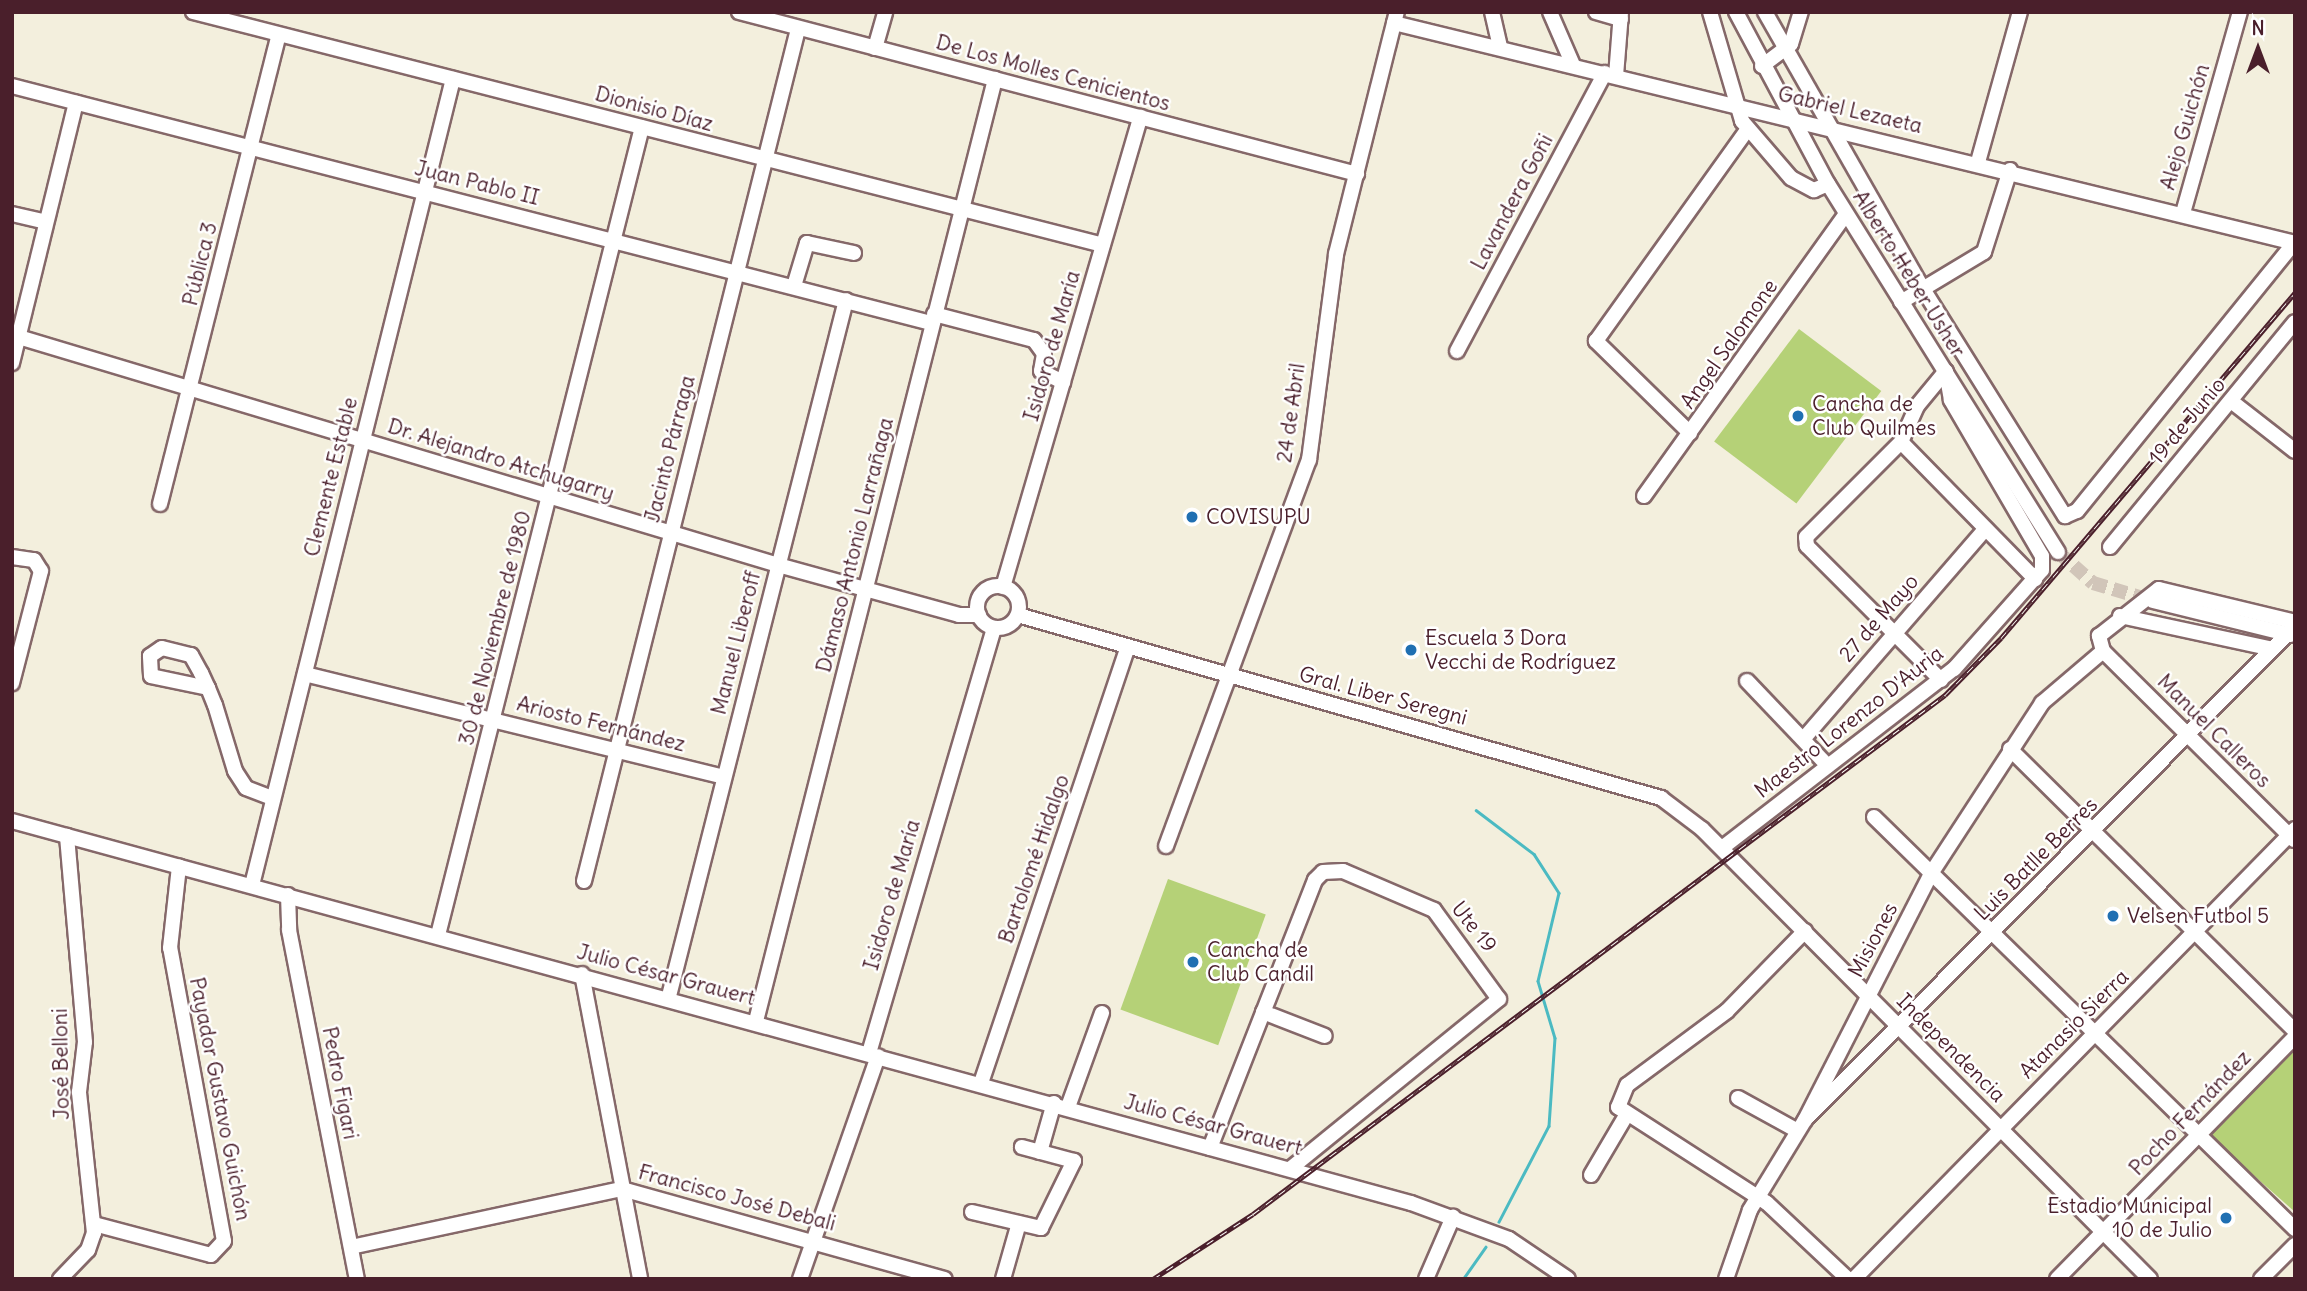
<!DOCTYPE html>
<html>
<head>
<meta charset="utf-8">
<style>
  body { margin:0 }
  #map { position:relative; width:2307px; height:1291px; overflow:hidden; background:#f3efdd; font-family:Delius,sans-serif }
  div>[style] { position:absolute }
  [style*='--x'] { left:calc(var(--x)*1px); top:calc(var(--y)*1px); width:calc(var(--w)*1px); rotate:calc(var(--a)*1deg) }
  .green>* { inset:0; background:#b5d177; transform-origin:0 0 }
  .stream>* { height:2.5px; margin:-1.25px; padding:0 1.25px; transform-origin:1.25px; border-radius:1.25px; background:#4bbac2 }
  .minor-tunnel>* { height:14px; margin-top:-7px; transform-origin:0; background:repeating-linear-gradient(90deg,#d1c5b9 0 14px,transparent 0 21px) }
  .roads { filter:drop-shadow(2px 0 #856869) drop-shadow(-2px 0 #856869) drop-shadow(0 2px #856869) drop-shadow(0 -2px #856869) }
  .minor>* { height:14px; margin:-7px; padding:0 7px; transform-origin:7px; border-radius:7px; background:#fff }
  .minor>.ring { margin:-7px; padding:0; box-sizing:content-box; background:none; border:14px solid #fff; border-radius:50% }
  .rail>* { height:5px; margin-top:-2.5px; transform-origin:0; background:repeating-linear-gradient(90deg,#fff 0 8px,#4a1f2b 0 16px); box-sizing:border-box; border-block:2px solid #4a1f2b }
  .dots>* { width:19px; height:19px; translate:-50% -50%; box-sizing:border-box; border:4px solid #fff; border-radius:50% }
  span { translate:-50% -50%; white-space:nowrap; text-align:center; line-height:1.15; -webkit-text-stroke:5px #fff; paint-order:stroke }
  .street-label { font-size:21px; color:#4a1f2b }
  .poi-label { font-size:21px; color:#4a1f2b }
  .left { translate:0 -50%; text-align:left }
  .right { translate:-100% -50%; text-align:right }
  .frame { position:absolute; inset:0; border:14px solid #4a1f2b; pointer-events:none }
  .north { position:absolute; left:2223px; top:14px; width:70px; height:70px; -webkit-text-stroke:5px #fff; paint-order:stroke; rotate:0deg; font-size:19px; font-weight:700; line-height:28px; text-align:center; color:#4a1f2b }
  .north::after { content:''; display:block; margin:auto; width:24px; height:32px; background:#4a1f2b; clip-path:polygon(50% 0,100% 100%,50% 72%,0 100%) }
</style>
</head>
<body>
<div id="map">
  <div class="green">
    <div style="left:1799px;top:329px;width:103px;height:141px;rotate:37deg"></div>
    <div style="left:1168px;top:879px;width:104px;height:139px;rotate:20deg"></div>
    <div style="clip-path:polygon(2295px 1045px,2295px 1212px,2208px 1135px)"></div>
  </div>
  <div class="stream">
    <div style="--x:1476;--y:810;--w:73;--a:37.2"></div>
    <div style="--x:1534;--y:854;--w:46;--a:57.3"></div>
    <div style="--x:1559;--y:893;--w:90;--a:103.4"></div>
    <div style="--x:1538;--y:981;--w:59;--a:73.4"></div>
    <div style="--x:1555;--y:1038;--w:88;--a:93.9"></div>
    <div style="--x:1549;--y:1126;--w:108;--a:117.5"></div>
    <div style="--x:1463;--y:1279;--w:39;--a:-55"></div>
  </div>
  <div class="minor-tunnel">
    <div style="--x:2058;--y:552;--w:47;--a:41.5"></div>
    <div style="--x:2093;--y:583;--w:63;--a:16.7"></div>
  </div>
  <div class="roads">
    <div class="minor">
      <div style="--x:193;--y:12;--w:939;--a:14.36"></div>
      <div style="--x:739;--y:12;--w:639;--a:14.69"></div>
      <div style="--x:1492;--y:12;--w:37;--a:77"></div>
      <div style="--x:1550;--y:12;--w:58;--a:66.5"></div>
      <div style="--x:1596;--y:12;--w:26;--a:16"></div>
      <div style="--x:1710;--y:12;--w:114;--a:73.6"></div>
      <div style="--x:1742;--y:121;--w:75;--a:49.3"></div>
      <div style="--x:1791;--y:178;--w:26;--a:28"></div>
      <div style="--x:1814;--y:190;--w:15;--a:-23"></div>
      <div style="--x:1736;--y:12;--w:195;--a:61.9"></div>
      <div style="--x:1828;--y:184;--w:434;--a:58"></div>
      <div style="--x:1765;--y:12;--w:319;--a:60.3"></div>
      <div style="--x:1923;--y:289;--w:268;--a:58"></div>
      <div style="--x:2065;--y:516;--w:13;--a:-23"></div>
      <div style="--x:2077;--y:511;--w:346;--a:-51"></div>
      <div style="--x:1394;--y:23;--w:927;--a:13.72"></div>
      <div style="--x:875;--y:48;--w:37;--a:-74"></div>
      <div style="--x:1762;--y:66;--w:36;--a:-37"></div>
      <div style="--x:1791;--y:44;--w:34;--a:-73"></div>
      <div style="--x:1616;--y:76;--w:64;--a:-85.5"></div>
      <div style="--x:12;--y:86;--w:949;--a:14.46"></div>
      <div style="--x:1978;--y:162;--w:156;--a:-74.4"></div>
      <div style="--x:2183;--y:213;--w:209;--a:-74.2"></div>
      <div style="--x:12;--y:214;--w:35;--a:13"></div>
      <div style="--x:794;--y:286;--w:45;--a:-73.2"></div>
      <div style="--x:807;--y:243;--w:48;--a:12"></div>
      <div style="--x:1901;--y:302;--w:97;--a:-31.1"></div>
      <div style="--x:1984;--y:252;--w:86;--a:-72.4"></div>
      <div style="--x:934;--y:314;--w:103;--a:14.6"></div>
      <div style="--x:1034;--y:340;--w:17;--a:54"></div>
      <div style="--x:1044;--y:354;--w:17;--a:100"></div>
      <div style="--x:1041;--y:371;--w:25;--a:27"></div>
      <div style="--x:12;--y:335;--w:800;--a:16.71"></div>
      <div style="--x:778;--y:565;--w:188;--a:15.4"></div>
      <div style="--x:959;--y:615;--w:20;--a:0"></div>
      <div style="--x:1457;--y:351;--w:315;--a:-62"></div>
      <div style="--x:12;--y:363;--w:268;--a:-76.2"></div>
      <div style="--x:2231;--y:401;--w:81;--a:38"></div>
      <div style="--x:1690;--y:433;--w:132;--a:-135.6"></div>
      <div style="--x:1596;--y:341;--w:261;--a:-54.4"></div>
      <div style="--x:1901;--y:442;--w:192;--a:45.6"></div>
      <div style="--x:1644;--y:496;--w:347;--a:-54.4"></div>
      <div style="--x:160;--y:504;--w:484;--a:-75.8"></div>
      <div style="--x:2110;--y:547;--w:291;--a:-50.6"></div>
      <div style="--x:12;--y:557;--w:22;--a:8"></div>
      <div style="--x:34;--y:560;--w:13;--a:58"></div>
      <div style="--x:41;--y:571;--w:116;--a:104.5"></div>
      <div class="ring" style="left:977px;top:586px;width:28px;height:28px"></div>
      <div style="--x:1003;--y:587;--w:490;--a:-73.7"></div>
      <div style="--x:2153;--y:601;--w:142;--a:13.8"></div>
      <div style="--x:1018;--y:615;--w:669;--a:15.89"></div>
      <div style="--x:1661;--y:798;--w:51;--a:37.1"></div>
      <div style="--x:1702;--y:829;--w:635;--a:45.13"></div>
      <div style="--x:2120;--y:616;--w:156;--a:12.2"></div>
      <div style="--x:305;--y:674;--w:431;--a:13.8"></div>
      <div style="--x:1941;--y:680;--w:190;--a:-135"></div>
      <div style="--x:1807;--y:546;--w:9;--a:-96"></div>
      <div style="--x:1806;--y:537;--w:134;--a:-45"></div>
      <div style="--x:1901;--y:442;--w:39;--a:-66"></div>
      <div style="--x:1917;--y:406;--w:45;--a:-50.4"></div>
      <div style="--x:1747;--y:681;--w:117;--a:46.4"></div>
      <div style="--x:208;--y:688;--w:58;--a:-168.1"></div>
      <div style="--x:151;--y:676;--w:20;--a:-93"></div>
      <div style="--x:150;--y:656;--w:14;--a:-34"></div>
      <div style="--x:162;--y:648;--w:30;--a:14"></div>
      <div style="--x:191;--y:655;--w:21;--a:61"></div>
      <div style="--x:201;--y:673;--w:17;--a:65"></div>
      <div style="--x:208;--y:688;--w:18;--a:68"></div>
      <div style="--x:215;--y:705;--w:69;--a:73.1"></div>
      <div style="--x:235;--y:771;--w:20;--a:57"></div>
      <div style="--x:246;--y:788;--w:28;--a:21"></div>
      <div style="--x:1806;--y:736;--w:274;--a:-49.1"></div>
      <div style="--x:2010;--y:749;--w:401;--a:44.7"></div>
      <div style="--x:1874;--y:817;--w:589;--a:44.38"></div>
      <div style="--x:12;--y:821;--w:1450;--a:15.27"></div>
      <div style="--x:1411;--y:1203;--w:104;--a:20.2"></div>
      <div style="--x:1509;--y:1239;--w:71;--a:34.1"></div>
      <div style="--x:2294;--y:840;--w:269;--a:-135.3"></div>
      <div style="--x:2103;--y:651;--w:16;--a:-105"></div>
      <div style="--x:2099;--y:636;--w:76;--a:-38.1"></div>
      <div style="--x:2159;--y:589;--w:140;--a:13.6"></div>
      <div style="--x:1166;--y:846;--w:412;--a:-69.7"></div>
      <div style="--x:1309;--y:460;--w:208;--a:-82.5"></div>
      <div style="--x:1336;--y:254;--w:250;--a:-75.9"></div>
      <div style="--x:1722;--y:848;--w:293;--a:-37.7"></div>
      <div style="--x:1954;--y:669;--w:132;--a:-48.4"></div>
      <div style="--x:2042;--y:570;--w:14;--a:-90"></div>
      <div style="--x:2042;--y:556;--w:181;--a:-120.3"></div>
      <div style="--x:1951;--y:400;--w:29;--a:-100"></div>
      <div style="--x:584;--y:881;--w:878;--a:-75.9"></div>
      <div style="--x:252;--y:885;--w:831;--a:-76"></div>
      <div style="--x:288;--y:895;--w:35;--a:88"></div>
      <div style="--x:289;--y:930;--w:356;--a:79"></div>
      <div style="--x:1805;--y:931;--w:112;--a:134.3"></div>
      <div style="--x:1727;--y:1011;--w:124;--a:143.5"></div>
      <div style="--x:1627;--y:1085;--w:24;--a:112"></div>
      <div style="--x:1618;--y:1107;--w:177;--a:32.8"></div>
      <div style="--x:1767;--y:1203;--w:111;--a:43.2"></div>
      <div style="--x:438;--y:935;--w:833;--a:-75.83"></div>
      <div style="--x:582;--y:974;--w:310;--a:79.2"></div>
      <div style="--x:669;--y:996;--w:718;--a:-75.73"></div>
      <div style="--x:1263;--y:1012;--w:66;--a:21.2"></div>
      <div style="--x:756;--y:1021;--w:972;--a:-75.76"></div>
      <div style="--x:869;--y:1053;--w:443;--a:-73.6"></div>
      <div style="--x:981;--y:1083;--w:459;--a:-71.4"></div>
      <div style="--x:1738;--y:1098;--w:68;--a:28.8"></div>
      <div style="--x:1068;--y:1107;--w:100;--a:-70.1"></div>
      <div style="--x:1808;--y:1117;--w:692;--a:-45.23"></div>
      <div style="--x:1210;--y:1148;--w:288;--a:-68.6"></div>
      <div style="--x:1315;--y:880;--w:11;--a:-45"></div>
      <div style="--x:1323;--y:872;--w:20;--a:-3"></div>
      <div style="--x:1343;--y:871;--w:99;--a:23.2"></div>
      <div style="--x:1434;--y:910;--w:110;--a:53.9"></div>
      <div style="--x:1499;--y:999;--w:269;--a:140.9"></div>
      <div style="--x:1040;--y:1152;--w:51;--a:-74.1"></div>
      <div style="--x:1591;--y:1175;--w:71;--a:-59.5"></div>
      <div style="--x:972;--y:1212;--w:71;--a:13.1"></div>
      <div style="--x:1041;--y:1228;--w:75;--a:-63.8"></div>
      <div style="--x:1074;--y:1161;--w:54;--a:-164.9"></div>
      <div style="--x:94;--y:1224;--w:121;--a:14.8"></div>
      <div style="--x:211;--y:1255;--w:19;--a:-47"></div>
      <div style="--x:224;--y:1241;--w:298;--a:-100.4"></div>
      <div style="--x:170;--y:948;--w:82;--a:-83.7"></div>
      <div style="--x:351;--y:1247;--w:277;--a:-12.1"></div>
      <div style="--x:622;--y:1189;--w:335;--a:15.6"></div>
      <div style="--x:60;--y:1279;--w:40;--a:-46"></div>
      <div style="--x:88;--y:1250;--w:18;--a:-71"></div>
      <div style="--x:94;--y:1233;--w:142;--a:-96.1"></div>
      <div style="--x:79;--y:1092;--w:50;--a:-83.2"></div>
      <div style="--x:85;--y:1042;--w:207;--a:-95"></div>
      <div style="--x:800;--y:1279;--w:236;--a:-70.7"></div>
      <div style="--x:1003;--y:1279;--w:58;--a:-74.1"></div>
      <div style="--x:1426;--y:1279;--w:68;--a:-66.5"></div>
      <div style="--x:1726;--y:1279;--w:73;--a:-70.8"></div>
      <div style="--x:1750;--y:1210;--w:105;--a:-58.6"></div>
      <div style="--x:1805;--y:1120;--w:279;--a:-62.9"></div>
      <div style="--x:1932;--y:872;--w:202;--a:-56.9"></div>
      <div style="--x:2042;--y:703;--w:80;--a:-40.4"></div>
      <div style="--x:1854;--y:1279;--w:630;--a:-45.58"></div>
      <div style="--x:2057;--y:1279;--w:339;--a:-45.5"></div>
      <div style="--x:2261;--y:1279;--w:48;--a:-45"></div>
    </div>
  </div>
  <div class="rail">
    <div style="--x:1153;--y:1279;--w:119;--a:-33"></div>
    <div style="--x:1253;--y:1214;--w:865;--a:-36.87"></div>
    <div style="--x:1945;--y:695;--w:80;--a:-45.5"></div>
    <div style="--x:2001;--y:638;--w:454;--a:-49.6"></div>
  </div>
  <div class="dots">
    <div style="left:1798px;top:416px;background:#1f6fb2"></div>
    <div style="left:1192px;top:517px;background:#1f6fb2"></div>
    <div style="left:1411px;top:650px;background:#1f6fb2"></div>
    <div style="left:2113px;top:916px;background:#1f6fb2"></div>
    <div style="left:1193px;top:962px;background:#1f6fb2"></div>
    <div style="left:2226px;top:1218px;background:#1f6fb2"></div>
  </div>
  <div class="street-label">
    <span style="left:1053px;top:73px;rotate:15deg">De Los Molles Cenicientos</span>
    <span style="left:654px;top:109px;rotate:15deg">Dionisio Díaz</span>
    <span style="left:1850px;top:110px;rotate:13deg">Gabriel Lezaeta</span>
    <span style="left:2185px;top:127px;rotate:-74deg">Alejo Guichón</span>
    <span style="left:477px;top:183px;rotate:14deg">Juan Pablo II</span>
    <span style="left:1512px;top:202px;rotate:-62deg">Lavandera Goñi</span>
    <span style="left:200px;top:264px;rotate:-76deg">Pública 3</span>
    <span style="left:1909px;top:274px;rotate:58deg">Alberto Heber Usher</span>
    <span style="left:1729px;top:344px;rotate:-55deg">Angel Salomone</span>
    <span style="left:1052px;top:346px;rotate:-74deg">Isidoro de María</span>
    <span style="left:1291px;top:413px;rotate:-82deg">24 de Abril</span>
    <span style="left:2187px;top:421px;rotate:-50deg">19 de Junio</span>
    <span style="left:670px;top:449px;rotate:-76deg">Jacinto Párraga</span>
    <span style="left:501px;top:460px;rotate:17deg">Dr. Alejandro Atchugarry</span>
    <span style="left:331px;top:477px;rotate:-76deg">Clemente Estable</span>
    <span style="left:855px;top:545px;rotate:-76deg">Dámaso Antonio Larrañaga</span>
    <span style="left:1879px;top:618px;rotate:-49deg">27 de Mayo</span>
    <span style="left:495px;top:628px;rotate:-76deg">30 de Noviembre de 1980</span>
    <span style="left:736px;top:643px;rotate:-76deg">Manuel Liberoff</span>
    <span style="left:1383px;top:696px;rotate:15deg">Gral. Liber Seregni</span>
    <span style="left:1849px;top:722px;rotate:-38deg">Maestro Lorenzo D'Auria</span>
    <span style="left:601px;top:724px;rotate:14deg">Ariosto Fernández</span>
    <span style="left:2214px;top:731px;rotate:45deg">Manuel Calleros</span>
    <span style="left:1034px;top:859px;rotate:-71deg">Bartolomé Hidalgo</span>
    <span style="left:2036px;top:859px;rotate:-45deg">Luis Batlle Berres</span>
    <span style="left:892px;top:895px;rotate:-74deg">Isidoro de María</span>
    <span style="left:1474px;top:927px;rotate:51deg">Ute 19</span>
    <span style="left:1873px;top:940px;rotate:-62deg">Misiones</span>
    <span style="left:666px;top:975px;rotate:15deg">Julio César Grauert</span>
    <span style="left:2074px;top:1024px;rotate:-45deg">Atanasio Sierra</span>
    <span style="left:1951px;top:1048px;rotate:45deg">Independencia</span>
    <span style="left:61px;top:1064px;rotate:-91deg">José Belloni</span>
    <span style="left:340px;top:1083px;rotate:79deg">Pedro Figari</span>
    <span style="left:220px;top:1099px;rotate:79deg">Payador Gustavo Guichón</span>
    <span style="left:2190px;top:1113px;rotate:-46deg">Pocho Fernández</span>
    <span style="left:1213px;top:1125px;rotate:15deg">Julio César Grauert</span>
    <span style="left:737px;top:1198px;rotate:15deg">Francisco José Debali</span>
  </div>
  <div class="poi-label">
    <span class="left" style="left:1812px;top:416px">Cancha de<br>Club Quilmes</span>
    <span class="left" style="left:1206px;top:517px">COVISUPU</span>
    <span class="left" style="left:1425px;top:650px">Escuela 3 Dora<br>Vecchi de Rodríguez</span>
    <span class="left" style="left:2127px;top:916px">Velsen Futbol 5</span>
    <span class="left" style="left:1207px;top:962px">Cancha de<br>Club Candil</span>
    <span class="right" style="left:2212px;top:1218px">Estadio Municipal<br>10 de Julio</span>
  </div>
  <div class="frame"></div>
  <div class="north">N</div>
</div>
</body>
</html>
